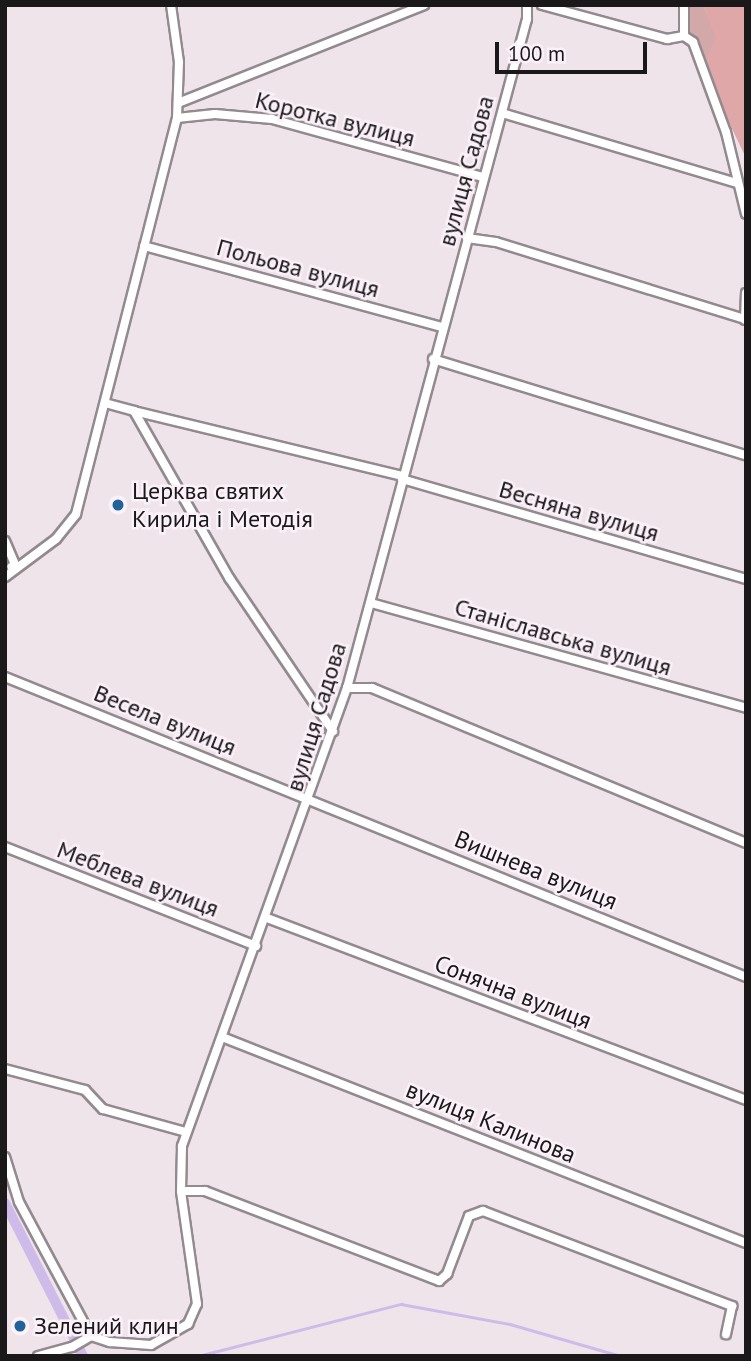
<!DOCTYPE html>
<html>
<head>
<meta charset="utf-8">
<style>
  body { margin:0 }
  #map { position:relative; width:751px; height:1361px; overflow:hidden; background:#eee4ea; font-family:"PT Sans",sans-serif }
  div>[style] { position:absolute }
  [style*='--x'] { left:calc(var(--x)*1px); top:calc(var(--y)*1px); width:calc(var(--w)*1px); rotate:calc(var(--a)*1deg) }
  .green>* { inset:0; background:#d3a8a8 }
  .forest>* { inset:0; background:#e0a7a8 }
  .stream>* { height:2.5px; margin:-1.25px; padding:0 1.25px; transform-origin:1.25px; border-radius:1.25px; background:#cebbea }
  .canal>* { height:10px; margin:-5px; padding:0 5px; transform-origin:5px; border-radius:5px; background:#cebbea }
  .roads { filter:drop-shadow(2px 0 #938a90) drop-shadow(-2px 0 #938a90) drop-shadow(0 2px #938a90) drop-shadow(0 -2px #938a90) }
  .minor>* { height:8px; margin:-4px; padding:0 4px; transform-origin:4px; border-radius:4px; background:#fff }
  .dots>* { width:19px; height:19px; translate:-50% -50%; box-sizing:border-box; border:4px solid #fbf1f8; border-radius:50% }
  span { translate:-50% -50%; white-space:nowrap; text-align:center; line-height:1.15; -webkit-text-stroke:5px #fbf1f8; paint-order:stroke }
  .street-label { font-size:24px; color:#1b181a }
  .poi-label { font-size:24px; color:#1b181a }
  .left { translate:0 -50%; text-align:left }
  .frame { position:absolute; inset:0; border:7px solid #1b181a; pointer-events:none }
  .scale { position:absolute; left:495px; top:42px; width:152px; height:32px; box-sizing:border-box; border:4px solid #1b181a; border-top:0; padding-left:9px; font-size:21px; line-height:24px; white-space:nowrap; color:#1b181a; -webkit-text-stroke:5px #fbf1f8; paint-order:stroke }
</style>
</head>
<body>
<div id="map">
  <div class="green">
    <div style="clip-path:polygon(684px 5px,703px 5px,717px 38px,703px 68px,693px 42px,684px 36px)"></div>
  </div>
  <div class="forest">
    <div style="clip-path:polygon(703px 5px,746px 5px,746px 158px,703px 68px,716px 38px)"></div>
  </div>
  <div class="stream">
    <div style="--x:198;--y:1356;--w:210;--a:-14.4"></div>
    <div style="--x:401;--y:1304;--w:111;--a:10.4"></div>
    <div style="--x:510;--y:1324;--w:116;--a:16.1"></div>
  </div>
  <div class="canal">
    <div style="--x:5;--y:1203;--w:172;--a:63"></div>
  </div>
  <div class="roads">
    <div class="minor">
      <div style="--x:542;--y:5;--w:130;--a:15.2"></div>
      <div style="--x:667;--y:39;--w:17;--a:-10"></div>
      <div style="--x:684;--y:36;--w:11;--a:34"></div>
      <div style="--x:693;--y:42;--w:96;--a:69.9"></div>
      <div style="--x:726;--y:132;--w:84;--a:76.3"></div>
      <div style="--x:684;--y:5;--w:31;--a:90"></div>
      <div style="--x:178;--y:103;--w:265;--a:-21.7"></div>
      <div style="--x:502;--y:113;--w:245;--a:16.6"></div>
      <div style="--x:177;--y:118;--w:38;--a:-6"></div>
      <div style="--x:215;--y:114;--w:57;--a:5"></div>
      <div style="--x:272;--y:119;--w:218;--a:15.4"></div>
      <div style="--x:467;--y:238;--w:29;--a:8"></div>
      <div style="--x:496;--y:242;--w:257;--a:17.2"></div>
      <div style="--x:144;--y:246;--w:309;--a:15.2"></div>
      <div style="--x:745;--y:320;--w:27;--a:-88"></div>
      <div style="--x:433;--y:359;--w:327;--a:17.1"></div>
      <div style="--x:105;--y:403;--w:30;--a:15"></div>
      <div style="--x:134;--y:411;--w:193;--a:60.3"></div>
      <div style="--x:230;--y:579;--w:184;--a:55.9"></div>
      <div style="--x:134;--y:411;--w:277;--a:13.6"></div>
      <div style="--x:402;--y:479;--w:358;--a:16.2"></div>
      <div style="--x:5;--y:541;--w:26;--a:67"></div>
      <div style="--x:15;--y:565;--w:4;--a:153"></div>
      <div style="--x:5;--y:577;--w:64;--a:-36.7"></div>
      <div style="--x:56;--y:539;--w:32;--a:-51"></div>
      <div style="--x:76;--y:514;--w:409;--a:-75.7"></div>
      <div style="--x:177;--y:118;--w:56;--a:-88"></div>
      <div style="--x:179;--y:62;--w:58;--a:-98"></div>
      <div style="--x:371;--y:603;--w:389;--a:15.6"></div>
      <div style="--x:5;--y:677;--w:799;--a:22.04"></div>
      <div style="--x:347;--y:688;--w:25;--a:0"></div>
      <div style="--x:372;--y:688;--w:405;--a:22.5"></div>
      <div style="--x:5;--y:847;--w:270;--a:21.5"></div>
      <div style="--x:267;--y:918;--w:512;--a:20.8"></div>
      <div style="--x:222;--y:1037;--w:563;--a:21.46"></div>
      <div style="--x:5;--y:1069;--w:83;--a:14.7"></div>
      <div style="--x:85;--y:1090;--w:26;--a:47"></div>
      <div style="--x:103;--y:1109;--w:86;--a:15.5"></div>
      <div style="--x:5;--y:1157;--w:47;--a:72.7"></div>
      <div style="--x:19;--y:1202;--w:152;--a:61.8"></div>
      <div style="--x:181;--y:1191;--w:24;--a:0"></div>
      <div style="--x:205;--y:1191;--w:251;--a:21"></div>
      <div style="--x:439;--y:1281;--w:11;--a:-41"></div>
      <div style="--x:447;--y:1274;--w:62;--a:-69.2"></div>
      <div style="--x:469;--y:1216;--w:15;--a:-20"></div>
      <div style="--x:483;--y:1211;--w:267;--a:20.9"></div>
      <div style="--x:732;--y:1306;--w:29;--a:102"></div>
      <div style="--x:38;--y:1356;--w:35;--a:-15"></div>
      <div style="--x:72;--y:1347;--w:22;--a:-30"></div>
      <div style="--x:91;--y:1336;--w:20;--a:18"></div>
      <div style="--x:110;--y:1342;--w:41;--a:4.2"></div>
      <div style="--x:151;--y:1345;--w:43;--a:-29.6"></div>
      <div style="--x:188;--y:1324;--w:22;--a:-66"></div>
      <div style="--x:197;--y:1304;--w:114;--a:-98.1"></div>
      <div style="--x:181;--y:1191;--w:45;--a:-88.7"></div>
      <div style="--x:182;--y:1146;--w:487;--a:-70.2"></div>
      <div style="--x:347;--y:688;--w:693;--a:-74.94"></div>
      <div style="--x:527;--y:19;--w:14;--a:-90"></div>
    </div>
  </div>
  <div class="dots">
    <div style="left:118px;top:505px;background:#216298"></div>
    <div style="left:20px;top:1326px;background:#216298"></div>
  </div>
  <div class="street-label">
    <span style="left:335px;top:119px;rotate:14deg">Коротка вулиця</span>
    <span style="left:466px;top:171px;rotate:-75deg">вулиця Садова</span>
    <span style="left:298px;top:268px;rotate:15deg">Польова вулиця</span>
    <span style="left:579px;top:511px;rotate:16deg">Весняна вулиця</span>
    <span style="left:563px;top:637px;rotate:16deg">Станіславська вулиця</span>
    <span style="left:316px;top:717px;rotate:-73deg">вулиця Садова</span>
    <span style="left:165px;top:720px;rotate:22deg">Весела вулиця</span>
    <span style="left:536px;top:870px;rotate:22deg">Вишнева вулиця</span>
    <span style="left:138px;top:879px;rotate:21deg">Меблева вулиця</span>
    <span style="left:513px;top:992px;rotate:21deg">Сонячна вулиця</span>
    <span style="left:491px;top:1122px;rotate:22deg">вулиця Калинова</span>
  </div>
  <div class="poi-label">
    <span class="left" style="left:132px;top:505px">Церква святих<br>Кирила і Методія</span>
    <span class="left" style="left:34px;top:1326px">Зелений клин</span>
  </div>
  <div class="frame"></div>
  <div class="scale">100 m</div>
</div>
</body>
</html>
